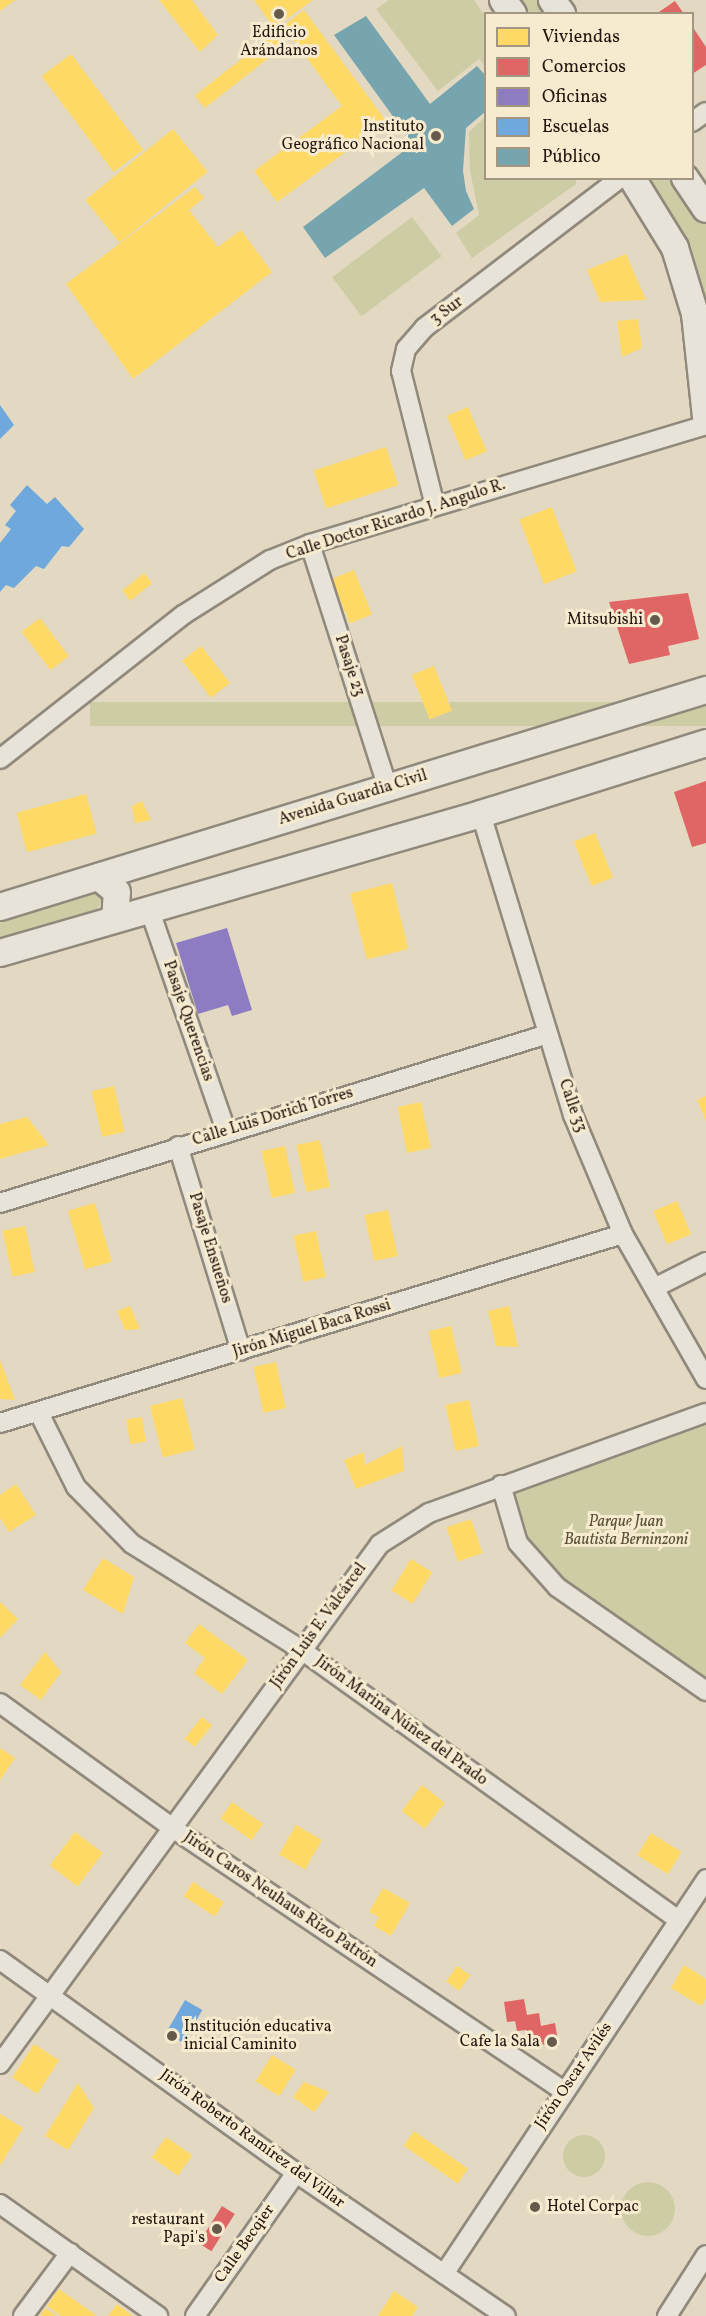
<!DOCTYPE html>
<html>
<head>
<meta charset="utf-8">
<style>
  body { margin:0 }
  #map { position:relative; width:706px; height:2316px; overflow:hidden; background:#e3d9c2; font-family:Vollkorn,serif }
  div>[style] { position:absolute }
  [style*='--x'] { left:calc(var(--x)*1px); top:calc(var(--y)*1px); width:calc(var(--w)*1px); rotate:calc(var(--a)*1deg) }
  .green>* { inset:0; background:#cecca4; transform-origin:0 0 }
  .round { border-radius:50% }
  .homes>* { inset:0; background:#ffd966; transform-origin:0 0 }
  .shops>* { inset:0; background:#e06666; transform-origin:0 0 }
  .offices>* { inset:0; background:#8e7cc3 }
  .schools>* { inset:0; background:#6fa8dc; transform-origin:0 0 }
  .public>* { inset:0; background:#76a5af }
  .roads { filter:drop-shadow(2px 0 #90897c) drop-shadow(-2px 0 #90897c) drop-shadow(0 2px #90897c) drop-shadow(0 -2px #90897c) }
  .street>* { height:18px; margin:-9px; padding:0 9px; transform-origin:9px; border-radius:9px; background:#e8e3d8 }
  .secondary>* { height:26px; margin:-13px; padding:0 13px; transform-origin:13px; border-radius:13px; background:#e8e3d8 }
  .dots>* { width:16px; height:16px; translate:-50% -50%; box-sizing:border-box; border:3px solid #f6eacf; border-radius:50% }
  span { translate:-50% -50%; white-space:nowrap; text-align:center; line-height:1.15; -webkit-text-stroke:6px #f6eacf; paint-order:stroke }
  .poi-label { font-size:16px; color:#23150e }
  .right { translate:-100% -50%; text-align:right }
  .left { translate:0 -50%; text-align:left }
  .street-label { font-size:16px; color:#23150e }
  .park-label { font-size:16px; color:#59513a; font-style:italic }
  .legend { position:absolute; left:484px; top:12px; width:210px; height:168px; box-sizing:border-box; background:#f6eacf; border:2px solid #a29582; margin:0; padding:8px 10px; list-style:none; font-size:18px; color:#23150e }
  .legend li { display:flex; align-items:center; gap:12px; height:30px }
  .legend b { width:30px; border:2px solid #a29582 }
</style>
</head>
<body>
<div id="map">
  <div class="green">
    <div style="clip-path:polygon(389px 0,474px 0,485px 16px,485px 67px,479px 59px,438px 91px,376px 9px)"></div>
    <div style="clip-path:polygon(511px 0,538px 0,548px 13px,521px 13px)"></div>
    <div style="clip-path:polygon(485px 117px,486px 178px,576px 179px,576px 184px,472px 258px,456px 233px,479px 215px,470px 171px,469px 132px)"></div>
    <div style="clip-path:polygon(642px 179px,671px 179px,706px 224px,706px 348px)"></div>
    <div style="left:412px;top:217px;width:49px;height:100px;rotate:53deg"></div>
    <div style="left:706px;top:702px;width:24px;height:616px;rotate:90deg"></div>
    <div style="clip-path:polygon(85px 892px,97px 893px,104px 900px,93px 914px,0 941px,0 918px)"></div>
    <div style="clip-path:polygon(706px 1417px,706px 1685px,561px 1582px,523px 1539px,510px 1488px)"></div>
    <div class="round" style="left:563px;top:2135px;width:42px;height:42px"></div>
    <div class="round" style="left:621px;top:2182px;width:54px;height:54px"></div>
  </div>
  <div class="homes">
    <div style="clip-path:polygon(0 0,15px 0,0 11px)"></div>
    <div style="clip-path:polygon(159px 0,192px 0,218px 35px,200px 52px)"></div>
    <div style="clip-path:polygon(254px 0,313px 0,274px 28px)"></div>
    <div style="clip-path:polygon(304px 10px,387px 122px,277px 202px,254px 171px,342px 106px,283px 26px)"></div>
    <div style="left:276px;top:32px;width:16px;height:103px;rotate:52deg"></div>
    <div style="left:71px;top:54px;width:120px;height:37px;rotate:53deg"></div>
    <div style="left:173px;top:129px;width:55px;height:113px;rotate:51deg"></div>
    <div style="clip-path:polygon(195px 187px,204px 198px,189px 210px,218px 247px,241px 230px,272px 272px,133px 379px,66px 284px)"></div>
    <div style="clip-path:polygon(626px 254px,646px 300px,600px 302px,587px 270px)"></div>
    <div style="clip-path:polygon(638px 319px,642px 348px,622px 357px,617px 321px)"></div>
    <div style="left:468px;top:407px;width:48px;height:23px;rotate:67deg"></div>
    <div style="left:386px;top:447px;width:40px;height:76px;rotate:72deg"></div>
    <div style="left:552px;top:507px;width:69px;height:35px;rotate:69deg"></div>
    <div style="left:354px;top:570px;width:48px;height:24px;rotate:68deg"></div>
    <div style="left:144px;top:573px;width:13px;height:28px;rotate:51deg"></div>
    <div style="left:40px;top:618px;width:48px;height:23px;rotate:53deg"></div>
    <div style="left:201px;top:646px;width:47px;height:24px;rotate:52deg"></div>
    <div style="left:434px;top:666px;width:48px;height:24px;rotate:68deg"></div>
    <div style="left:86px;top:794px;width:41px;height:72px;rotate:75deg"></div>
    <div style="clip-path:polygon(142px 801px,151px 820px,135px 823px,132px 806px)"></div>
    <div style="left:595px;top:833px;width:48px;height:23px;rotate:68deg"></div>
    <div style="left:392px;top:883px;width:68px;height:43px;rotate:76deg"></div>
    <div style="left:114px;top:1086px;width:47px;height:23px;rotate:77deg"></div>
    <div style="clip-path:polygon(706px 1096px,706px 1121px,697px 1100px)"></div>
    <div style="left:421px;top:1102px;width:47px;height:24px;rotate:78deg"></div>
    <div style="clip-path:polygon(27px 1117px,49px 1145px,0 1159px,0 1124px)"></div>
    <div style="left:320px;top:1140px;width:48px;height:24px;rotate:78deg"></div>
    <div style="left:285px;top:1146px;width:48px;height:24px;rotate:78deg"></div>
    <div style="left:677px;top:1201px;width:36px;height:26px;rotate:67deg"></div>
    <div style="left:95px;top:1203px;width:61px;height:28px;rotate:74deg"></div>
    <div style="left:388px;top:1210px;width:47px;height:24px;rotate:78deg"></div>
    <div style="left:25px;top:1226px;width:47px;height:23px;rotate:78deg"></div>
    <div style="left:316px;top:1231px;width:47px;height:23px;rotate:78deg"></div>
    <div style="clip-path:polygon(130px 1306px,140px 1329px,125px 1330px,117px 1311px)"></div>
    <div style="clip-path:polygon(509px 1306px,518px 1347px,496px 1346px,488px 1311px)"></div>
    <div style="left:451px;top:1326px;width:48px;height:23px;rotate:77deg"></div>
    <div style="clip-path:polygon(0 1360px,15px 1400px,0 1399px)"></div>
    <div style="left:276px;top:1362px;width:47px;height:23px;rotate:78deg"></div>
    <div style="left:182px;top:1398px;width:53px;height:33px;rotate:76deg"></div>
    <div style="left:469px;top:1400px;width:47px;height:24px;rotate:78deg"></div>
    <div style="left:142px;top:1417px;width:25px;height:16px;rotate:81deg"></div>
    <div style="clip-path:polygon(402px 1446px,404px 1471px,356px 1489px,344px 1460px,364px 1452px,365px 1465px)"></div>
    <div style="clip-path:polygon(16px 1484px,36px 1515px,9px 1532px,0 1518px,0 1495px)"></div>
    <div style="left:471px;top:1519px;width:36px;height:26px;rotate:71deg"></div>
    <div style="clip-path:polygon(103px 1558px,134px 1577px,123px 1614px,83px 1590px)"></div>
    <div style="left:411px;top:1559px;width:25px;height:37px;rotate:32deg"></div>
    <div style="clip-path:polygon(0 1602px,18px 1619px,0 1638px)"></div>
    <div style="clip-path:polygon(199px 1624px,248px 1660px,222px 1694px,194px 1673px,205px 1658px,185px 1643px)"></div>
    <div style="clip-path:polygon(45px 1652px,61px 1672px,41px 1700px,20px 1685px)"></div>
    <div style="left:202px;top:1717px;width:13px;height:28px;rotate:39deg"></div>
    <div style="clip-path:polygon(0 1748px,15px 1758px,0 1780px)"></div>
    <div style="left:422px;top:1785px;width:29px;height:33px;rotate:38deg"></div>
    <div style="left:232px;top:1802px;width:38px;height:20px;rotate:35deg"></div>
    <div style="left:296px;top:1825px;width:30px;height:34px;rotate:30deg"></div>
    <div style="left:75px;top:1832px;width:35px;height:42px;rotate:37deg"></div>
    <div style="left:651px;top:1833px;width:36px;height:26px;rotate:32deg"></div>
    <div style="left:193px;top:1882px;width:37px;height:17px;rotate:33deg"></div>
    <div style="clip-path:polygon(383px 1888px,410px 1903px,391px 1936px,374px 1926px,379px 1917px,369px 1912px)"></div>
    <div style="clip-path:polygon(684px 1965px,706px 1979px,706px 1999px,701px 2006px,671px 1988px)"></div>
    <div style="left:457px;top:1966px;width:16px;height:19px;rotate:35deg"></div>
    <div style="left:34px;top:2044px;width:30px;height:40px;rotate:33deg"></div>
    <div style="left:272px;top:2055px;width:28px;height:31px;rotate:32deg"></div>
    <div style="clip-path:polygon(304px 2082px,329px 2092px,314px 2112px,293px 2097px)"></div>
    <div style="clip-path:polygon(78px 2083px,94px 2108px,68px 2150px,45px 2136px)"></div>
    <div style="clip-path:polygon(0 2114px,23px 2128px,0 2166px)"></div>
    <div style="left:414px;top:2131px;width:66px;height:18px;rotate:35deg"></div>
    <div style="left:166px;top:2137px;width:32px;height:25px;rotate:35deg"></div>
    <div style="clip-path:polygon(59px 2289px,97px 2316px,61px 2316px,47px 2306px)"></div>
    <div style="clip-path:polygon(394px 2291px,418px 2307px,412px 2316px,378px 2316px)"></div>
    <div style="clip-path:polygon(117px 2304px,133px 2316px,108px 2316px)"></div>
    <div style="clip-path:polygon(45px 2308px,57px 2316px,40px 2316px)"></div>
  </div>
  <div class="shops">
    <div style="clip-path:polygon(675px 1px,684px 14px,656px 14px)"></div>
    <div style="clip-path:polygon(692px 26px,706px 47px,706px 65px,692px 74px)"></div>
    <div style="clip-path:polygon(688px 593px,699px 639px,668px 646px,670px 655px,629px 664px,609px 602px)"></div>
    <div style="clip-path:polygon(706px 781px,706px 843px,692px 847px,674px 792px)"></div>
    <div style="clip-path:polygon(524px 1999px,527px 2015px,539px 2013px,541px 2026px,555px 2023px,559px 2047px,540px 2044px,539px 2039px,528px 2041px,527px 2030px,517px 2031px,515px 2021px,507px 2022px,504px 2002px)"></div>
    <div style="left:222px;top:2206px;width:15px;height:44px;rotate:32deg"></div>
  </div>
  <div class="offices">
    <div style="clip-path:polygon(227px 928px,252px 1010px,232px 1016px,228px 1005px,198px 1014px,176px 943px)"></div>
  </div>
  <div class="schools">
    <div style="clip-path:polygon(0 405px,14px 425px,0 439px)"></div>
    <div style="clip-path:polygon(27px 485px,47px 504px,55px 497px,84px 529px,69px 547px,62px 546px,44px 569px,36px 566px,14px 588px,6px 585px,0 592px,0 543px,11px 529px,5px 525px,16px 511px,10px 505px)"></div>
    <div style="left:185px;top:2000px;width:20px;height:38px;rotate:30deg"></div>
  </div>
  <div class="public">
    <div style="clip-path:polygon(366px 16px,430px 104px,477px 66px,486px 76px,486px 111px,466px 128px,463px 171px,466px 191px,474px 209px,452px 226px,424px 188px,325px 258px,303px 227px,413px 144px,334px 35px)"></div>
  </div>
  <div class="roads">
    <div class="street">
      <div style="--x:692;--y:122;--w:17;--a:-36"></div>
      <div style="--x:435;--y:506;--w:139;--a:-104.1"></div>
      <div style="--x:401;--y:371;--w:23;--a:-77"></div>
      <div style="--x:406;--y:349;--w:28;--a:-49"></div>
      <div style="--x:424;--y:328;--w:247;--a:-37.4"></div>
      <div style="--x:310;--y:544;--w:256;--a:72.3"></div>
      <div style="--x:0;--y:759;--w:233;--a:-38.2"></div>
      <div style="--x:183;--y:615;--w:103;--a:-32.3"></div>
      <div style="--x:270;--y:560;--w:43;--a:-21.8"></div>
      <div style="--x:310;--y:544;--w:413;--a:-16.7"></div>
      <div style="--x:481;--y:814;--w:315;--a:73"></div>
      <div style="--x:573;--y:1115;--w:129;--a:67.2"></div>
      <div style="--x:623;--y:1234;--w:167;--a:60.2"></div>
      <div style="--x:150;--y:911;--w:233;--a:70.9"></div>
      <div style="--x:178;--y:1146;--w:214;--a:72.9"></div>
      <div style="--x:0;--y:1203;--w:573;--a:-17.14"></div>
      <div style="--x:654;--y:1288;--w:58;--a:-26.6"></div>
      <div style="--x:39;--y:1413;--w:83;--a:63.4"></div>
      <div style="--x:76;--y:1487;--w:80;--a:45.5"></div>
      <div style="--x:132;--y:1544;--w:198;--a:32"></div>
      <div style="--x:300;--y:1649;--w:466;--a:35.6"></div>
      <div style="--x:0;--y:1423;--w:651;--a:-16.88"></div>
      <div style="--x:501;--y:1485;--w:60;--a:73.7"></div>
      <div style="--x:518;--y:1543;--w:59;--a:48.4"></div>
      <div style="--x:557;--y:1587;--w:182;--a:34.9"></div>
      <div style="--x:0;--y:1703;--w:215;--a:35.9"></div>
      <div style="--x:174;--y:1829;--w:470;--a:33.9"></div>
      <div style="--x:0;--y:1960;--w:365;--a:35.7"></div>
      <div style="--x:296;--y:2173;--w:254;--a:34.3"></div>
      <div style="--x:0;--y:2064;--w:644;--a:-53.84"></div>
      <div style="--x:380;--y:1544;--w:58;--a:-32.3"></div>
      <div style="--x:429;--y:1513;--w:294;--a:-19.9"></div>
      <div style="--x:0;--y:2204;--w:194;--a:35.3"></div>
      <div style="--x:444;--y:2274;--w:474;--a:-56.4"></div>
      <div style="--x:23;--y:2316;--w:79;--a:-53.3"></div>
      <div style="--x:195;--y:2316;--w:175;--a:-54.8"></div>
      <div style="--x:667;--y:2316;--w:72;--a:-57.4"></div>
    </div>
    <div class="secondary">
      <div style="--x:503;--y:0;--w:17;--a:54"></div>
      <div style="--x:552;--y:0;--w:17;--a:54"></div>
      <div style="--x:632;--y:178;--w:82;--a:58.4"></div>
      <div style="--x:675;--y:248;--w:69;--a:73.1"></div>
      <div style="--x:695;--y:314;--w:104;--a:83.9"></div>
      <div style="--x:685;--y:178;--w:37;--a:56"></div>
      <div style="--x:99;--y:877;--w:23;--a:40"></div>
      <div style="--x:117;--y:892;--w:26;--a:94"></div>
      <div style="--x:0;--y:907;--w:739;--a:-17.09"></div>
      <div style="--x:0;--y:953;--w:501;--a:-16.12"></div>
      <div style="--x:481;--y:814;--w:236;--a:-17.5"></div>
    </div>
  </div>
  <div class="dots">
    <div style="left:279px;top:14px;background:#665a4d"></div>
    <div style="left:436px;top:136px;background:#665a4d"></div>
    <div style="left:655px;top:620px;background:#665a4d"></div>
    <div style="left:172px;top:2036px;background:#665a4d"></div>
    <div style="left:552px;top:2042px;background:#665a4d"></div>
    <div style="left:535px;top:2207px;background:#665a4d"></div>
    <div style="left:217px;top:2229px;background:#665a4d"></div>
  </div>
  <div class="poi-label">
    <span style="left:279px;top:42px">Edificio<br>Arándanos</span>
    <span class="right" style="left:424px;top:136px">Instituto<br>Geográfico Nacional</span>
    <span class="right" style="left:643px;top:620px">Mitsubishi</span>
    <span class="left" style="left:184px;top:2036px">Institución educativa<br>inicial Caminito</span>
    <span class="right" style="left:540px;top:2042px">Cafe la Sala</span>
    <span class="left" style="left:547px;top:2207px">Hotel Corpac</span>
    <span class="right" style="left:205px;top:2229px">restaurant<br>Papi's</span>
  </div>
  <div class="street-label">
    <span style="left:447px;top:311px;rotate:-37deg">3 Sur</span>
    <span style="left:396px;top:520px;rotate:-18deg">Calle Doctor Ricardo J. Angulo R.</span>
    <span style="left:349px;top:666px;rotate:72deg">Pasaje 23</span>
    <span style="left:353px;top:798px;rotate:-17deg">Avenida Guardia Civil</span>
    <span style="left:188px;top:1021px;rotate:71deg">Pasaje Querencias</span>
    <span style="left:572px;top:1106px;rotate:71deg">Calle 33</span>
    <span style="left:273px;top:1117px;rotate:-17deg">Calle Luis Dorich Torres</span>
    <span style="left:210px;top:1248px;rotate:73deg">Pasaje Ensueños</span>
    <span style="left:312px;top:1329px;rotate:-17deg">Jirón Miguel Baca Rossi</span>
    <span style="left:319px;top:1626px;rotate:-54deg">Jirón Luis E. Valcárcel</span>
    <span style="left:401px;top:1721px;rotate:36deg">Jirón Marina Núñez del Prado</span>
    <span style="left:280px;top:1900px;rotate:34deg">Jirón Caros Neuhaus Rizo Patrón</span>
    <span style="left:574px;top:2076px;rotate:-56deg">Jirón Oscar Avilés</span>
    <span style="left:252px;top:2139px;rotate:36deg">Jirón Roberto Ramírez del Villar</span>
    <span style="left:245px;top:2244px;rotate:-55deg">Calle Becqier</span>
  </div>
  <div class="park-label">
    <span style="left:626px;top:1531px">Parque Juan<br>Bautista Berninzoni</span>
  </div>
  <ul class="legend">
  <li><b style="height:16px;background:#ffd966"></b>Viviendas</li>
  <li><b style="height:16px;background:#e06666"></b>Comercios</li>
  <li><b style="height:16px;background:#8e7cc3"></b>Oficinas</li>
  <li><b style="height:16px;background:#6fa8dc"></b>Escuelas</li>
  <li><b style="height:16px;background:#76a5af"></b>Público</li>
  </ul>
</div>
</body>
</html>
